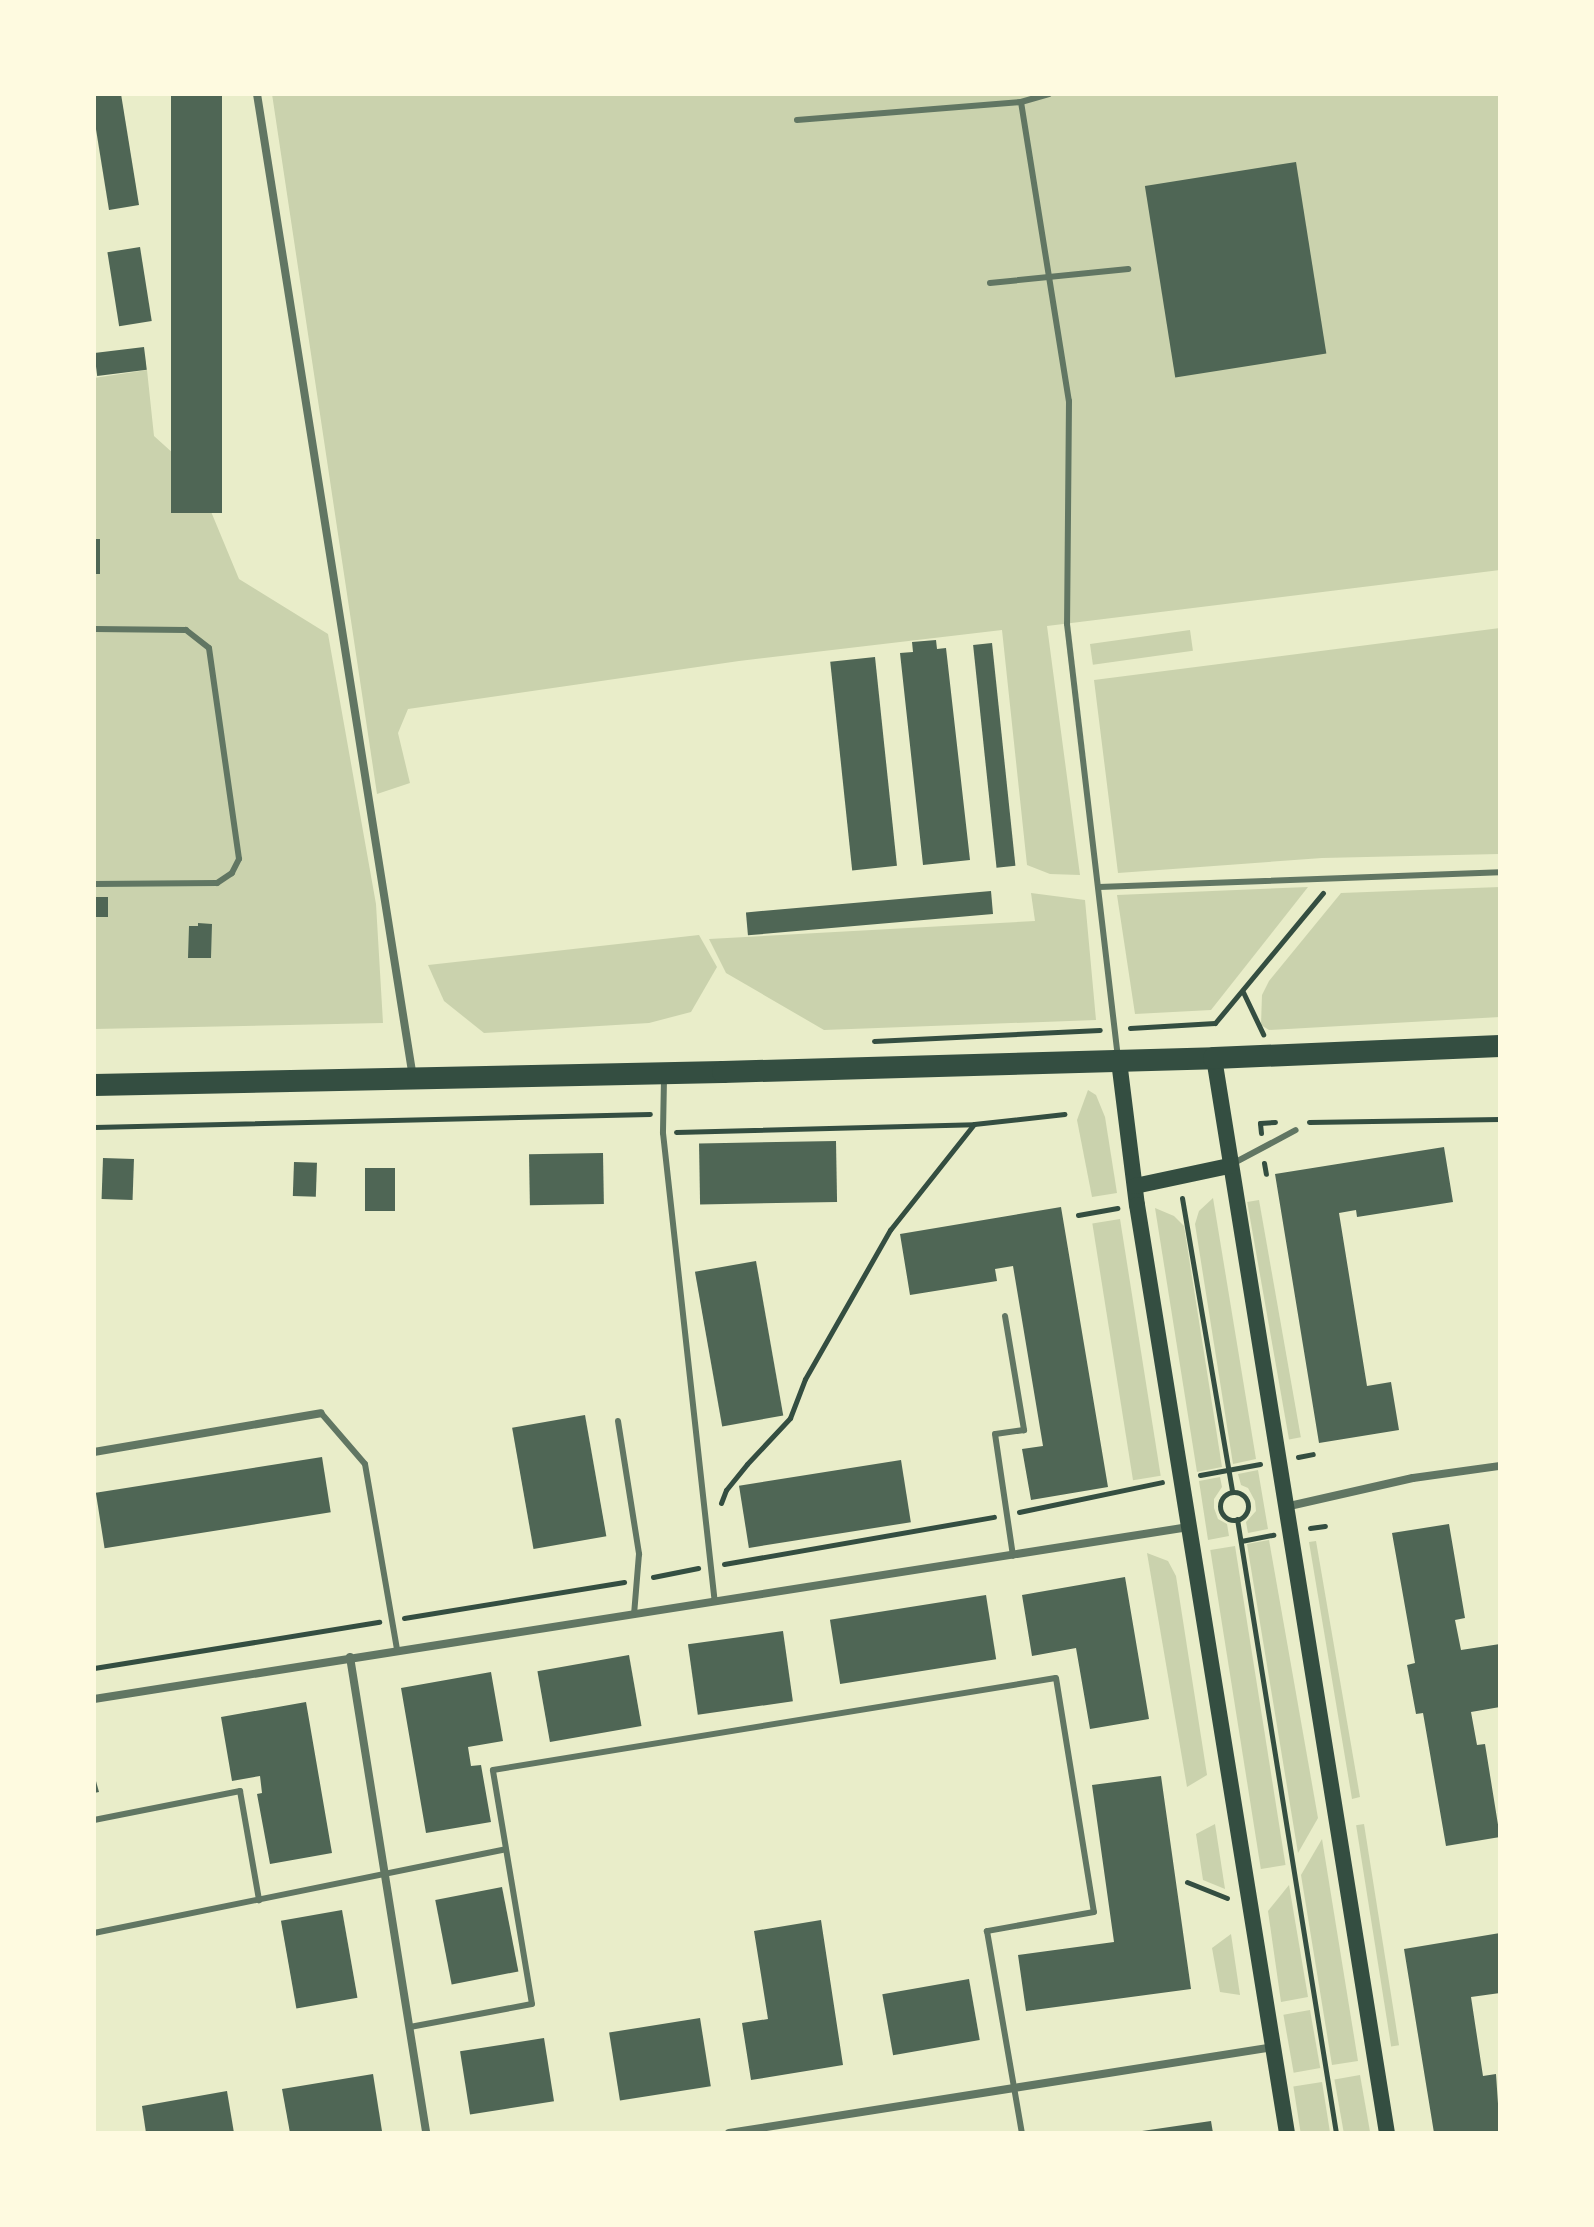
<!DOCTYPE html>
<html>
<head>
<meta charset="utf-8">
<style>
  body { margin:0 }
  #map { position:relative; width:1594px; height:2227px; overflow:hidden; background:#e9edc9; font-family:"Noto Sans",sans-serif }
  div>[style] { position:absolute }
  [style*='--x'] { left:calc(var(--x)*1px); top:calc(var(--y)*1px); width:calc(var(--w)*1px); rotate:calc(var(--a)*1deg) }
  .green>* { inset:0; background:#cad2ad; transform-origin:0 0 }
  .building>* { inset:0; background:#4f6655; transform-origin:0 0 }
  .path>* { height:5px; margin:-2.5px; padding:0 2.5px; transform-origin:2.5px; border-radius:2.5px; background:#344e41 }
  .path>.ring { margin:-2.5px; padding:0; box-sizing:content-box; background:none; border:5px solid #344e41; border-radius:50% }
  .service>* { height:6px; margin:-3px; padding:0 3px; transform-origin:3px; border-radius:3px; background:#617663 }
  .minor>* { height:8px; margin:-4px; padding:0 4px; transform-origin:4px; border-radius:4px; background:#617663 }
  .secondary>* { height:16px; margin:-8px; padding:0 8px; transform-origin:8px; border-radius:8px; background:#344e41 }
  .trunk>* { height:22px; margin:-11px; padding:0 11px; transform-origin:11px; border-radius:11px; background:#344e41 }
  span { translate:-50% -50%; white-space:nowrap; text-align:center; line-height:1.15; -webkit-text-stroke:7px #fefae0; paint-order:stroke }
  .frame { position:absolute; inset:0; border:96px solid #fefae0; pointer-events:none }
</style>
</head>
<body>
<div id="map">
  <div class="green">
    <div style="clip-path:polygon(272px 94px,1500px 94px,1500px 570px,1047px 626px,1080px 875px,1050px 874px,1027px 865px,1002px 630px,739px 661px,408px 709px,398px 733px,410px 783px,377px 794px)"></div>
    <div style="clip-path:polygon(147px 370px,154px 436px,195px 473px,239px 579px,328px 634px,376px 904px,383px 1023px,94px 1029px,94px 378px)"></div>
    <div style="clip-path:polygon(1500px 628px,1499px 854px,1322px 858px,1118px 873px,1094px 680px)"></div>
    <div style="left:1190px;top:630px;width:21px;height:101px;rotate:82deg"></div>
    <div style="clip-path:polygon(1308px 887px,1211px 1010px,1135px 1014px,1117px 895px)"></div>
    <div style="clip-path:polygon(1500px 887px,1500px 1017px,1269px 1030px,1261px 1025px,1262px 995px,1269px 981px,1341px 893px)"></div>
    <div style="clip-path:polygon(1031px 893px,1085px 900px,1096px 1020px,824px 1030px,726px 973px,709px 939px,1035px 921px)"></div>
    <div style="clip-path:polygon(699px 935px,717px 967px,691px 1012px,649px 1023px,484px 1033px,444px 1001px,428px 965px)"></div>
    <div style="clip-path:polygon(1088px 1090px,1096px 1095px,1105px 1117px,1117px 1193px,1092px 1197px,1077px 1120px)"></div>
    <div style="clip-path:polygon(1213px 1198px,1256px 1459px,1233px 1464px,1195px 1224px,1199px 1211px)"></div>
    <div style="left:1259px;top:1200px;width:241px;height:12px;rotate:80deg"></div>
    <div style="clip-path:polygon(1155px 1208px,1174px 1216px,1184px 1226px,1222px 1467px,1197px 1472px)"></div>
    <div style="left:1120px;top:1219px;width:260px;height:28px;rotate:81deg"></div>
    <div style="clip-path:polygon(1258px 1470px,1268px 1529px,1248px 1533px,1246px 1522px,1256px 1511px,1255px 1501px,1248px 1488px,1241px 1485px,1238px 1474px)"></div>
    <div style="clip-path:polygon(1220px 1477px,1222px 1487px,1214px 1499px,1214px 1508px,1218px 1519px,1227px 1524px,1229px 1536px,1208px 1540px,1199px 1481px)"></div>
    <div style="clip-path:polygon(1269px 1540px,1318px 1818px,1298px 1853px,1247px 1544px)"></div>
    <div style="clip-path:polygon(1316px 1541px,1360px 1797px,1352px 1799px,1309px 1542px)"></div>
    <div style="left:1235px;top:1546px;width:323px;height:25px;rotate:81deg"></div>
    <div style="clip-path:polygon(1147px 1553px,1168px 1561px,1176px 1576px,1207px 1775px,1187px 1787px)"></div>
    <div style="clip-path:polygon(1215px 1824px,1225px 1889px,1203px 1880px,1196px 1834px)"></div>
    <div style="left:1364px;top:1824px;width:224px;height:8px;rotate:81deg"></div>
    <div style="clip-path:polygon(1322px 1839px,1358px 2061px,1332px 2065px,1301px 1875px)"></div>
    <div style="clip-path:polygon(1289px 1885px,1308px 1997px,1281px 2002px,1268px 1911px)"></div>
    <div style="clip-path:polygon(1231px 1934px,1240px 1995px,1220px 1992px,1212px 1948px)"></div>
    <div style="left:1310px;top:2010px;width:59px;height:27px;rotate:80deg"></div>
    <div style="left:1360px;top:2075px;width:59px;height:26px;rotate:80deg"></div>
    <div style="left:1322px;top:2082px;width:52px;height:29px;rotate:81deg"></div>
  </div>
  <div class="building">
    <div style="clip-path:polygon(94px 94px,121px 94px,139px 205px,109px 210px,94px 117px)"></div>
    <div style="left:171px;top:94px;width:51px;height:419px"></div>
    <div style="left:1296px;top:162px;width:194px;height:153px;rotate:81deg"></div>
    <div style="left:140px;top:247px;width:75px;height:33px;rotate:81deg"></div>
    <div style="left:144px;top:347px;width:23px;height:50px;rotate:83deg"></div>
    <div style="left:94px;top:539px;width:6px;height:35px"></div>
    <div style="clip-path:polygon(936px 640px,937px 649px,946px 648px,970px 860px,923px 865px,900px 653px,913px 652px,912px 642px)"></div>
    <div style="left:992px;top:643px;width:224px;height:19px;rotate:84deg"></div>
    <div style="left:875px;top:657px;width:210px;height:45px;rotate:84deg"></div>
    <div style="left:991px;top:891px;width:23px;height:246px;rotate:85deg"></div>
    <div style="left:94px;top:897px;width:14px;height:20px"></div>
    <div style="clip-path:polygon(198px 923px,212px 924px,211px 958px,188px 958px,189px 926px,198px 926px)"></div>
    <div style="left:836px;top:1141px;width:61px;height:137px;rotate:89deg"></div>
    <div style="clip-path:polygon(1444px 1147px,1453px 1202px,1357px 1217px,1356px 1210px,1339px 1213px,1367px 1386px,1391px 1382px,1399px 1430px,1319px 1443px,1275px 1174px)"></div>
    <div style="left:603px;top:1153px;width:51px;height:74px;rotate:89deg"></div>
    <div style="left:103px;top:1158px;width:31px;height:41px;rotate:2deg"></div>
    <div style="left:294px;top:1162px;width:23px;height:34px;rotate:2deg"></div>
    <div style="left:365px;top:1168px;width:30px;height:43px"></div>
    <div style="clip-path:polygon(1061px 1207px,1108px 1487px,1031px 1500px,1022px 1449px,1043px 1446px,1013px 1266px,995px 1269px,997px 1281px,910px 1295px,900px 1234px)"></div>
    <div style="left:756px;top:1261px;width:157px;height:62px;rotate:80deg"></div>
    <div style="left:585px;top:1415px;width:123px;height:74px;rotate:80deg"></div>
    <div style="left:322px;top:1457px;width:56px;height:229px;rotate:81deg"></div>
    <div style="left:901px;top:1460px;width:63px;height:164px;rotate:81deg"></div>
    <div style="clip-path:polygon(1449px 1524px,1465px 1618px,1455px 1620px,1461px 1650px,1500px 1644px,1500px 1707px,1471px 1712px,1477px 1745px,1485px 1744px,1500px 1837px,1446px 1846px,1423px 1713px,1416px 1714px,1407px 1665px,1415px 1663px,1392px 1533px)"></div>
    <div style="clip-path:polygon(1125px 1577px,1149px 1719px,1090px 1729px,1076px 1648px,1032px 1656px,1022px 1595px)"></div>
    <div style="left:986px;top:1595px;width:65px;height:158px;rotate:81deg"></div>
    <div style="left:783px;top:1631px;width:71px;height:96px;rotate:82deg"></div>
    <div style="left:629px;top:1655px;width:72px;height:93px;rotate:80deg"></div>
    <div style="clip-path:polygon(491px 1672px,503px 1741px,468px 1747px,471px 1766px,481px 1765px,491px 1822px,426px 1833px,401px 1688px)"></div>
    <div style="clip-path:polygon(306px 1702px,332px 1853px,270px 1864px,257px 1794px,262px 1793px,260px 1776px,232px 1781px,221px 1717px)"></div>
    <div style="clip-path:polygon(94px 1774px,99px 1792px,94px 1793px)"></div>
    <div style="clip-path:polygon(1161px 1776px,1191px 1989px,1026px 2011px,1018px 1955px,1114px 1942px,1092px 1785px)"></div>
    <div style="left:502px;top:1887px;width:86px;height:68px;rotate:79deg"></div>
    <div style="left:342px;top:1910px;width:89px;height:62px;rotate:80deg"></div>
    <div style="clip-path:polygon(821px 1920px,843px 2065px,751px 2080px,742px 2023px,768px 2019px,754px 1931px)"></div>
    <div style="clip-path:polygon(1500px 1933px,1500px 1993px,1471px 1997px,1483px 2076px,1496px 2074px,1500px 2133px,1434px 2133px,1404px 1949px)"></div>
    <div style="left:969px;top:1979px;width:62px;height:88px;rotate:80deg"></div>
    <div style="left:700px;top:2018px;width:69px;height:92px;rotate:81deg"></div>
    <div style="left:544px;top:2038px;width:64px;height:85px;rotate:81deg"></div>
    <div style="clip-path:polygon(373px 2074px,382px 2131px,290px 2133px,282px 2089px)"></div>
    <div style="clip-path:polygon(227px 2091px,234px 2133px,146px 2133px,142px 2106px)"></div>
    <div style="clip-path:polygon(1211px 2121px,1213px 2133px,1142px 2133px,1142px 2131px)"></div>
  </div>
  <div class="path">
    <div style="--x:1243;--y:992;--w:47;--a:64.5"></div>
    <div style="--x:1130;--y:1028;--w:85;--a:-3.4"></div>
    <div style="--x:1215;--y:1023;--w:169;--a:-50.3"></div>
    <div style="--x:874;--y:1041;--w:226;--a:-2.8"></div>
    <div style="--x:1309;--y:1122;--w:191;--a:-0.9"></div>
    <div style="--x:94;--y:1127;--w:556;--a:-1.34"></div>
    <div style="--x:676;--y:1132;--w:298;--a:-1.5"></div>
    <div style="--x:974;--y:1124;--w:91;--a:-6.3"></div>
    <div style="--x:1261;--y:1133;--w:10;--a:-96"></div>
    <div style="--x:1260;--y:1123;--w:15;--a:-4"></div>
    <div style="--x:1264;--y:1163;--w:11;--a:80"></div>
    <div style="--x:1182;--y:1198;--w:297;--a:80.3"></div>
    <div style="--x:1078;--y:1215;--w:40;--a:-10"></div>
    <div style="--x:1298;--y:1457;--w:15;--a:-11"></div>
    <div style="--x:1200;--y:1475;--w:61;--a:-10.4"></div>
    <div class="ring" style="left:1220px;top:1492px;width:23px;height:23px"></div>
    <div style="--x:721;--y:1503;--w:14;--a:-69"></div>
    <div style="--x:726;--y:1490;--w:33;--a:-51"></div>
    <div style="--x:747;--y:1464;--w:63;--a:-46.9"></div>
    <div style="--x:790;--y:1418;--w:42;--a:-69"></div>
    <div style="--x:805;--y:1379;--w:172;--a:-60.3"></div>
    <div style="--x:890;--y:1230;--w:135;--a:-51.6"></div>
    <div style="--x:1019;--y:1512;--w:146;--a:-11.8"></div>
    <div style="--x:1237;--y:1519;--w:622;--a:80.84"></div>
    <div style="--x:1310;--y:1528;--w:15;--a:-8"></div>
    <div style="--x:1241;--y:1541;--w:33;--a:-11"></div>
    <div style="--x:724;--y:1564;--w:274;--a:-9.9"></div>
    <div style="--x:653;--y:1577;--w:46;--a:-11.3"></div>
    <div style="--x:404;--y:1618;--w:223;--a:-9.3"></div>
    <div style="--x:94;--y:1668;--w:289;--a:-9.2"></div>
    <div style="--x:1187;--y:1882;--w:43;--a:21.8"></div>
  </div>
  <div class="service">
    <div style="--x:1021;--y:102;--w:303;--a:80.9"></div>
    <div style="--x:1069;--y:401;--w:223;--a:90.5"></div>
    <div style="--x:1067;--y:624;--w:436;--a:83.3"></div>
    <div style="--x:797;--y:120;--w:225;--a:-4.6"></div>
    <div style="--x:1021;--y:102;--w:29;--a:-16"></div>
    <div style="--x:990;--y:283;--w:139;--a:-5.8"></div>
    <div style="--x:94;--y:629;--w:92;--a:0.6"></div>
    <div style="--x:186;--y:630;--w:29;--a:38"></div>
    <div style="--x:209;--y:648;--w:213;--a:81.9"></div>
    <div style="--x:239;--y:859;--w:16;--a:117"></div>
    <div style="--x:232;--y:873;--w:18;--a:146"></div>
    <div style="--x:217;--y:883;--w:123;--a:179.5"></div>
    <div style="--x:1099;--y:887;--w:401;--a:-2.1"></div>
    <div style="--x:664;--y:1079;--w:54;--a:91.1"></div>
    <div style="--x:663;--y:1133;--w:471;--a:83.7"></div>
    <div style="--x:1232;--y:1164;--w:72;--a:-28"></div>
    <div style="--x:1005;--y:1316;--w:116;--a:80.5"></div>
    <div style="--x:1024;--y:1430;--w:29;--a:172"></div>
    <div style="--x:995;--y:1434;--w:123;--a:81.6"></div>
    <div style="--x:321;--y:1413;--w:67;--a:49.2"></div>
    <div style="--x:365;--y:1464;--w:189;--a:80.2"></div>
    <div style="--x:618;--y:1421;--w:135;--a:81"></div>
    <div style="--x:639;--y:1554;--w:61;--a:94.7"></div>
    <div style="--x:94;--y:1820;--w:149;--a:-11.2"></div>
    <div style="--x:240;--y:1791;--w:111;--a:80.1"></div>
    <div style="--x:94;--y:1933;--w:420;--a:-11.5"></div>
    <div style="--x:410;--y:2027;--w:124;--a:-10.7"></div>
    <div style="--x:532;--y:2004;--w:237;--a:-99.5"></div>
    <div style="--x:493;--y:1770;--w:570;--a:-9.28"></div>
    <div style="--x:1056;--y:1678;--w:237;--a:80.8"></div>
    <div style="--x:1094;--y:1912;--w:109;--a:169.9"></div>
    <div style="--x:987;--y:1931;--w:205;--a:80.2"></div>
  </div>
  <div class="minor">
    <div style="--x:257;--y:94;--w:996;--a:80.99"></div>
    <div style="--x:94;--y:1452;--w:230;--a:-9.7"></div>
    <div style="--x:1285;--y:1507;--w:131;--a:-12.8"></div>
    <div style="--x:1413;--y:1478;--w:88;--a:-7.9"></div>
    <div style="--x:350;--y:1657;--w:482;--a:80.9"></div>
    <div style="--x:94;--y:1699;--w:1108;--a:-8.93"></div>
    <div style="--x:729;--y:2133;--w:551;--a:-8.98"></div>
  </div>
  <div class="secondary">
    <div style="--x:1214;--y:1058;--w:1089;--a:80.86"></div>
    <div style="--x:1119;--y:1061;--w:145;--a:82.9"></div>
    <div style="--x:1137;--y:1205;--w:940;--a:80.82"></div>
    <div style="--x:1135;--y:1186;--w:96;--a:-12"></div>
  </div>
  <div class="trunk">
    <div style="--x:94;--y:1085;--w:629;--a:-1.18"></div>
    <div style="--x:723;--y:1072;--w:491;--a:-1.6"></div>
    <div style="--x:1214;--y:1058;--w:286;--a:-2.4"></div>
  </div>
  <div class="frame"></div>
</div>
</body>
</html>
